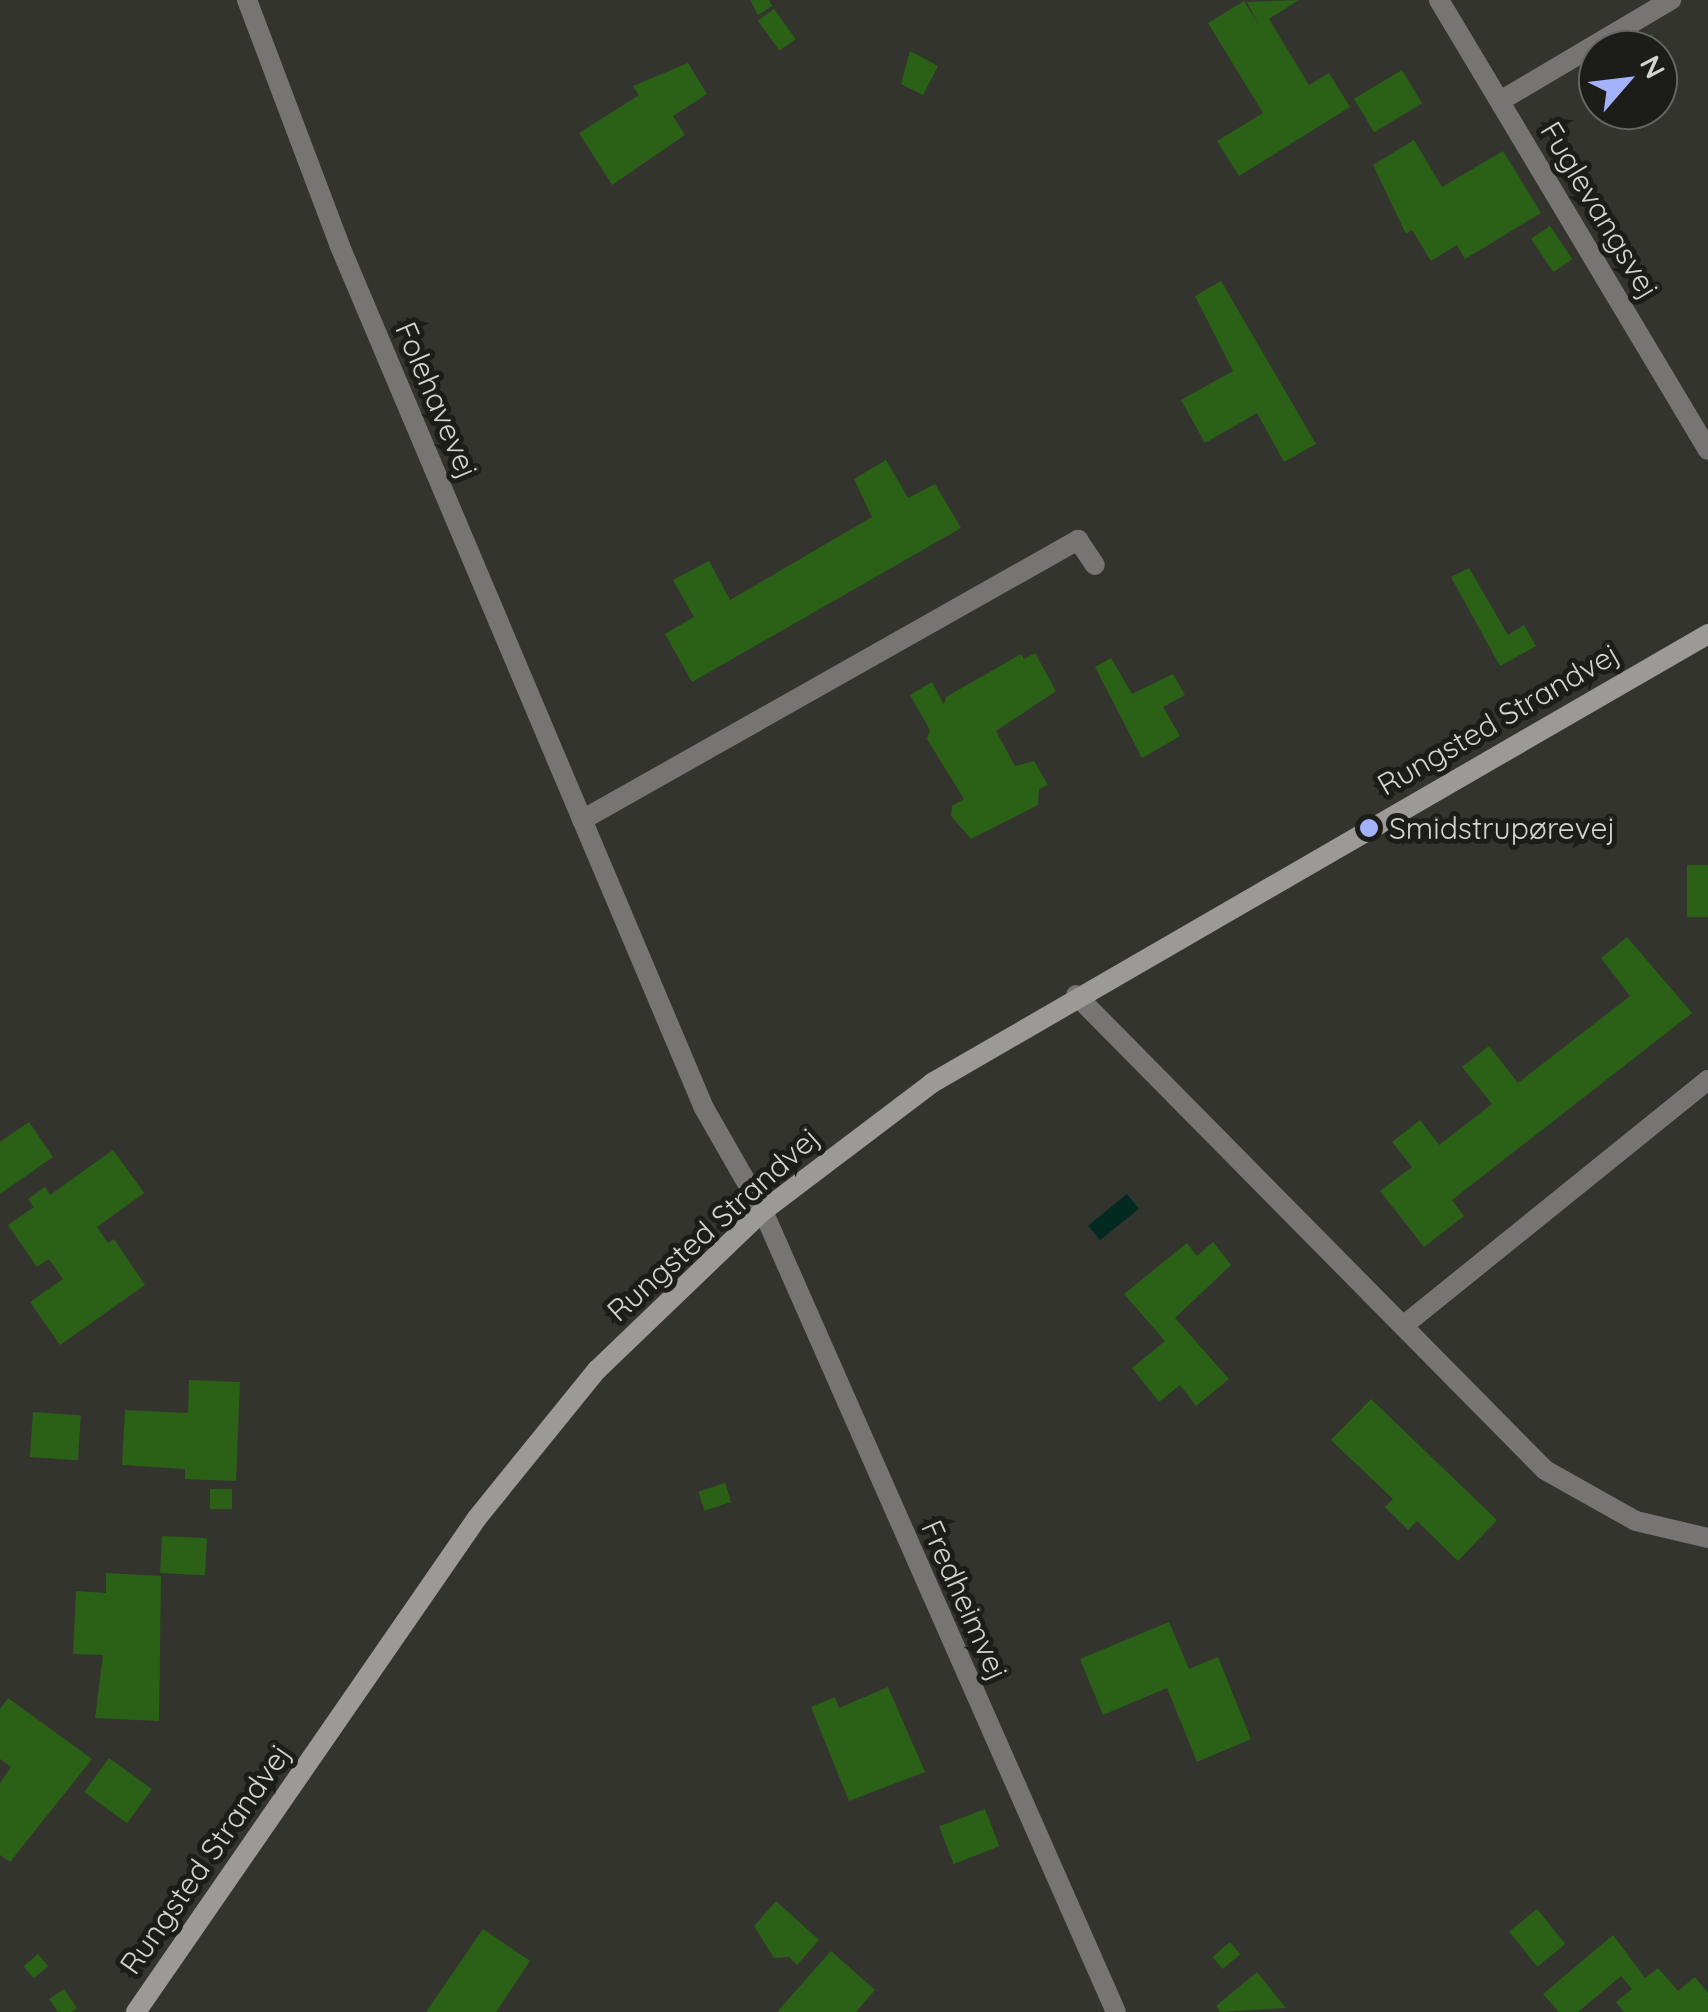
<!DOCTYPE html>
<html>
<head>
<meta charset="utf-8">
<style>
  body { margin:0 }
  #map { position:relative; width:1708px; height:2012px; overflow:hidden; background:#34342e; font-family:Quicksand,sans-serif }
  div>[style] { position:absolute }
  [style*='--x'] { left:calc(var(--x)*1px); top:calc(var(--y)*1px); width:calc(var(--w)*1px); rotate:calc(var(--a)*1deg) }
  .water>* { inset:0; background:#022a21; transform-origin:0 0 }
  .building>* { inset:0; background:#2b6017; transform-origin:0 0 }
  .service>* { height:20px; margin:-10px; padding:0 10px; transform-origin:10px; border-radius:10px; background:#777573 }
  .minor>* { height:20px; margin:-10px; padding:0 10px; transform-origin:10px; border-radius:10px; background:#777573 }
  .tertiary>* { height:20px; margin:-10px; padding:0 10px; transform-origin:10px; border-radius:10px; background:#777573 }
  .secondary>* { height:20px; margin:-10px; padding:0 10px; transform-origin:10px; border-radius:10px; background:#9d9996 }
  .dots>* { width:28px; height:28px; translate:-50% -50%; box-sizing:border-box; border:5px solid #1c1c19; border-radius:50% }
  span { translate:-50% -50%; white-space:nowrap; text-align:center; line-height:1.15; -webkit-text-stroke:10px #1c1c19; paint-order:stroke }
  .street-label { font-size:30px; color:#d3d3cf }
  .poi-label { font-size:30px; color:#d3d3cf }
  .left { translate:0 -50%; text-align:left }
  .north { position:absolute; left:1578px; top:30px; width:100px; height:100px; box-sizing:border-box; background:#1c1c19; border:2px solid #656562; border-radius:50%; rotate:62deg; font-size:28px; font-weight:700; line-height:40px; text-align:center; color:#d3d3cf }
  .north::after { content:''; display:block; margin:auto; width:35px; height:45px; background:#a3b2fd; clip-path:polygon(50% 0,100% 100%,50% 72%,0 100%) }
</style>
</head>
<body>
<div id="map">
  <div class="water">
    <div style="left:1127px;top:1194px;width:19px;height:50px;rotate:51deg"></div>
  </div>
  <div class="building">
    <div style="clip-path:polygon(750px 0,769px 0,772px 6px,758px 15px)"></div>
    <div style="clip-path:polygon(1299px 0,1269px 19px,1309px 85px,1329px 73px,1350px 107px,1239px 176px,1217px 141px,1263px 113px,1208px 23px,1244px 1px,1259px 25px,1247px 2px)"></div>
    <div style="left:774px;top:9px;width:37px;height:20px;rotate:54deg"></div>
    <div style="clip-path:polygon(1652px 34px,1670px 63px,1658px 70px,1658px 50px,1625px 50px)"></div>
    <div style="clip-path:polygon(910px 51px,938px 66px,923px 95px,901px 84px)"></div>
    <div style="clip-path:polygon(688px 63px,707px 94px,673px 116px,685px 135px,612px 185px,579px 133px,639px 95px,633px 86px)"></div>
    <div style="left:1402px;top:70px;width:39px;height:56px;rotate:59deg"></div>
    <div style="clip-path:polygon(1414px 140px,1442px 187px,1503px 151px,1541px 213px,1465px 259px,1457px 245px,1431px 261px,1412px 230px,1406px 234px,1373px 165px)"></div>
    <div style="left:1550px;top:226px;width:40px;height:23px;rotate:56deg"></div>
    <div style="clip-path:polygon(1221px 281px,1316px 444px,1284px 462px,1257px 413px,1205px 443px,1181px 400px,1233px 371px,1195px 296px)"></div>
    <div style="clip-path:polygon(886px 460px,908px 498px,935px 484px,961px 528px,692px 682px,665px 634px,694px 617px,673px 580px,709px 561px,730px 600px,872px 517px,854px 479px)"></div>
    <div style="clip-path:polygon(1469px 568px,1508px 635px,1524px 625px,1536px 646px,1500px 666px,1451px 577px)"></div>
    <div style="clip-path:polygon(1035px 653px,1056px 691px,996px 731px,1015px 766px,1034px 761px,1048px 785px,1039px 789px,1038px 805px,971px 839px,951px 816px,952px 806px,964px 799px,927px 739px,930px 730px,910px 695px,932px 682px,944px 705px,946px 697px,1021px 654px,1024px 659px)"></div>
    <div style="clip-path:polygon(1111px 658px,1132px 694px,1173px 674px,1185px 695px,1163px 707px,1180px 736px,1142px 758px,1095px 667px)"></div>
    <div style="left:1687px;top:865px;width:21px;height:52px"></div>
    <div style="clip-path:polygon(1627px 937px,1692px 1013px,1452px 1200px,1464px 1216px,1424px 1247px,1380px 1191px,1412px 1167px,1392px 1142px,1420px 1120px,1439px 1145px,1492px 1104px,1462px 1067px,1489px 1046px,1518px 1083px,1630px 996px,1601px 958px)"></div>
    <div style="clip-path:polygon(29px 1122px,53px 1157px,0 1194px,0 1142px)"></div>
    <div style="clip-path:polygon(113px 1150px,144px 1193px,97px 1227px,108px 1243px,114px 1239px,145px 1285px,60px 1345px,30px 1302px,63px 1279px,49px 1259px,37px 1267px,8px 1225px,34px 1207px,28px 1199px,45px 1187px,50px 1195px)"></div>
    <div style="clip-path:polygon(1213px 1242px,1231px 1265px,1175px 1318px,1229px 1379px,1196px 1406px,1180px 1385px,1159px 1402px,1132px 1368px,1165px 1341px,1124px 1294px,1187px 1243px,1197px 1256px)"></div>
    <div style="clip-path:polygon(189px 1380px,240px 1382px,236px 1481px,185px 1479px,185px 1469px,122px 1465px,125px 1410px,188px 1413px)"></div>
    <div style="clip-path:polygon(1371px 1399px,1497px 1520px,1458px 1561px,1417px 1521px,1408px 1530px,1385px 1507px,1393px 1499px,1331px 1440px)"></div>
    <div style="left:33px;top:1412px;width:48px;height:45px;rotate:4deg"></div>
    <div style="left:725px;top:1483px;width:20px;height:28px;rotate:72deg"></div>
    <div style="left:210px;top:1489px;width:22px;height:20px"></div>
    <div style="left:162px;top:1536px;width:45px;height:37px;rotate:3deg"></div>
    <div style="clip-path:polygon(106px 1573px,161px 1576px,159px 1721px,95px 1718px,103px 1655px,73px 1654px,76px 1591px,106px 1593px)"></div>
    <div style="clip-path:polygon(1169px 1622px,1189px 1669px,1218px 1657px,1251px 1739px,1197px 1762px,1167px 1688px,1103px 1715px,1080px 1659px)"></div>
    <div style="clip-path:polygon(888px 1687px,925px 1772px,849px 1801px,811px 1707px,835px 1697px,839px 1708px)"></div>
    <div style="clip-path:polygon(8px 1698px,92px 1759px,10px 1862px,0 1855px,0 1783px,11px 1767px,0 1759px,0 1709px)"></div>
    <div style="left:109px;top:1758px;width:53px;height:42px;rotate:36deg"></div>
    <div style="left:985px;top:1809px;width:40px;height:49px;rotate:69deg"></div>
    <div style="clip-path:polygon(776px 1901px,819px 1940px,797px 1965px,789px 1957px,774px 1958px,754px 1926px)"></div>
    <div style="left:1537px;top:1909px;width:45px;height:36px;rotate:51deg"></div>
    <div style="clip-path:polygon(483px 1929px,530px 1961px,496px 2012px,426px 2012px)"></div>
    <div style="clip-path:polygon(1613px 1935px,1645px 1978px,1658px 1968px,1678px 1991px,1695px 1977px,1708px 1993px,1708px 2012px,1624px 2012px,1616px 2002px,1632px 1989px,1621px 1976px,1578px 2012px,1559px 2012px,1543px 1994px)"></div>
    <div style="left:1230px;top:1942px;width:16px;height:23px;rotate:50deg"></div>
    <div style="clip-path:polygon(831px 1951px,875px 1990px,856px 2012px,777px 2012px)"></div>
    <div style="left:38px;top:1954px;width:16px;height:19px;rotate:50deg"></div>
    <div style="clip-path:polygon(1257px 1972px,1286px 2008px,1221px 2012px,1216px 2006px)"></div>
    <div style="clip-path:polygon(64px 1989px,77px 2008px,71px 2012px,58px 2012px,49px 1999px)"></div>
  </div>
  <div class="service">
    <div style="--x:1500;--y:101;--w:199;--a:-30.6"></div>
    <div style="--x:582;--y:820;--w:570;--a:-29.45"></div>
    <div style="--x:1078;--y:540;--w:30;--a:56"></div>
  </div>
  <div class="minor">
    <div style="--x:1439;--y:0;--w:524;--a:59.13"></div>
    <div style="--x:1076;--y:995;--w:668;--a:45.36"></div>
    <div style="--x:1545;--y:1470;--w:104;--a:29.3"></div>
    <div style="--x:1636;--y:1521;--w:74;--a:13.3"></div>
    <div style="--x:763;--y:1211;--w:875;--a:66.22"></div>
    <div style="--x:1403;--y:1326;--w:392;--a:-38.9"></div>
  </div>
  <div class="tertiary">
    <div style="--x:247;--y:0;--w:261;--a:69.3"></div>
    <div style="--x:339;--y:244;--w:938;--a:67.1"></div>
    <div style="--x:704;--y:1108;--w:119;--a:60.2"></div>
  </div>
  <div class="secondary">
    <div style="--x:136;--y:2012;--w:600;--a:-55.38"></div>
    <div style="--x:477;--y:1518;--w:191;--a:-51"></div>
    <div style="--x:597;--y:1370;--w:230;--a:-43.8"></div>
    <div style="--x:763;--y:1211;--w:212;--a:-37.1"></div>
    <div style="--x:932;--y:1083;--w:897;--a:-30.05"></div>
  </div>
  <div class="dots">
    <div style="left:1369px;top:828px;background:#a3b2fd"></div>
  </div>
  <div class="street-label">
    <span style="left:1600px;top:210px;rotate:59deg">Fuglevangsvej</span>
    <span style="left:437px;top:400px;rotate:67deg">Folehavevej</span>
    <span style="left:1498px;top:719px;rotate:-30deg">Rungsted Strandvej</span>
    <span style="left:713px;top:1224px;rotate:-42deg">Rungsted Strandvej</span>
    <span style="left:965px;top:1600px;rotate:66deg">Fredheimvej</span>
    <span style="left:205px;top:1859px;rotate:-55deg">Rungsted Strandvej</span>
  </div>
  <div class="poi-label">
    <span class="left" style="left:1389px;top:828px">Smidstrupørevej</span>
  </div>
  <div class="north">N</div>
</div>
</body>
</html>
